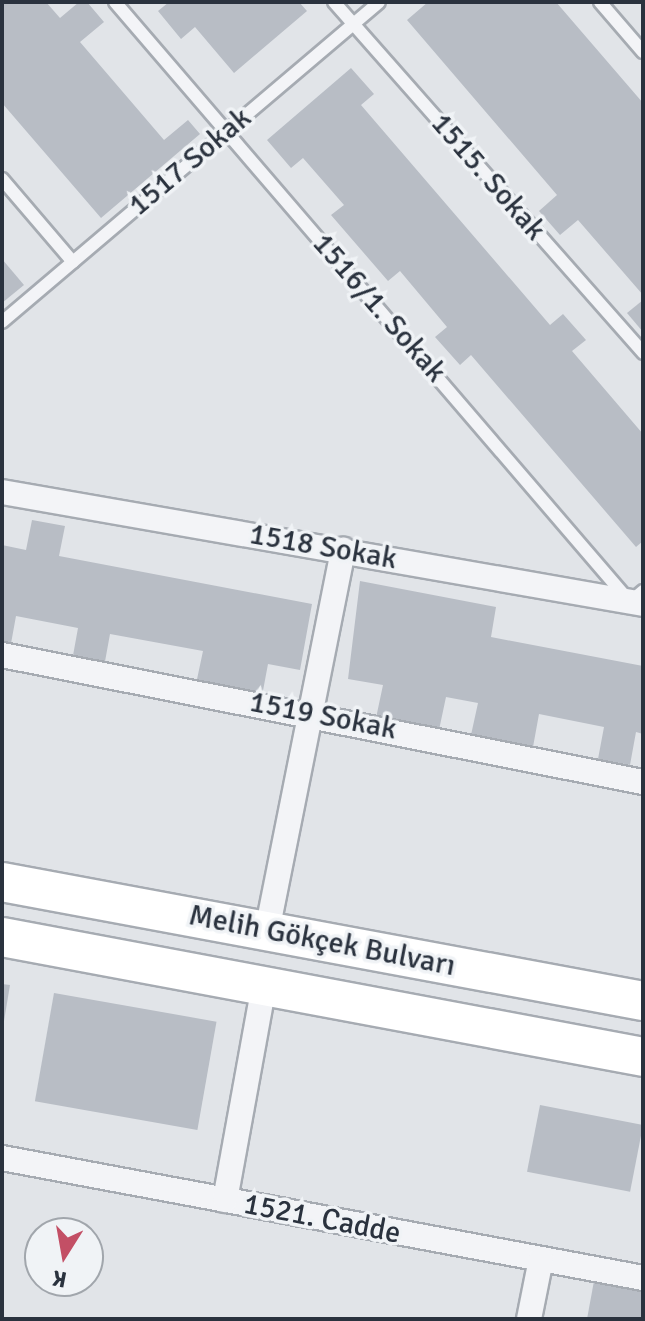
<!DOCTYPE html>
<html>
<head>
<meta charset="utf-8">
<style>
  body { margin:0 }
  #map { position:relative; width:645px; height:1321px; overflow:hidden; background:#e1e4e8; font-family:Signika,sans-serif }
  div>[style] { position:absolute }
  [style*='--x'] { left:calc(var(--x)*1px); top:calc(var(--y)*1px); width:calc(var(--w)*1px); rotate:calc(var(--a)*1deg) }
  .building>* { inset:0; background:#b8bdc5; transform-origin:0 0 }
  .roads { filter:drop-shadow(2px 0 #a6abb2) drop-shadow(-2px 0 #a6abb2) drop-shadow(0 2px #a6abb2) drop-shadow(0 -2px #a6abb2) }
  .lane>* { height:12px; margin:-6px; padding:0 6px; transform-origin:6px; border-radius:6px; background:#f3f4f7 }
  .street>* { height:24px; margin:-12px; padding:0 12px; transform-origin:12px; border-radius:12px; background:#f3f4f7 }
  .primary>* { height:38px; margin:-19px; padding:0 19px; transform-origin:19px; border-radius:19px; background:#fff }
  span { translate:-50% -50%; white-space:nowrap; text-align:center; line-height:1.15; -webkit-text-stroke:7px #f0f3f6; paint-order:stroke }
  .street-label { font-size:30px; color:#2a323e }
  .frame { position:absolute; inset:0; border:4px solid #2a323e; pointer-events:none }
  .north { position:absolute; left:24px; top:1217px; width:80px; height:80px; box-sizing:border-box; background:#f0f3f6; border:2px solid #a1a6ac; border-radius:50%; rotate:191deg; font-size:22px; font-weight:700; line-height:32px; text-align:center; color:#2a323e }
  .north::after { content:''; display:block; margin:auto; width:28px; height:36px; background:#c34f65; clip-path:polygon(50% 0,100% 100%,50% 72%,0 100%) }
</style>
</head>
<body>
<div id="map">
  <div class="building">
    <div style="clip-path:polygon(2px 2px,46px 2px,60px 18px,79px 2px,87px 2px,104px 22px,80px 42px,164px 140px,188px 120px,200px 134px,101px 218px,2px 103px)"></div>
    <div style="clip-path:polygon(169px 2px,299px 2px,307px 11px,234px 73px,195px 27px,181px 39px,158px 11px)"></div>
    <div style="clip-path:polygon(428px 2px,556px 2px,643px 103px,643px 295px,578px 220px,560px 235px,539px 211px,557px 195px,407px 20px)"></div>
    <div style="clip-path:polygon(351px 68px,374px 94px,361px 105px,550px 325px,563px 314px,586px 340px,572px 351px,643px 434px,643px 541px,636px 547px,471px 355px,460px 365px,435px 337px,447px 327px,400px 271px,388px 281px,331px 215px,344px 205px,303px 158px,291px 168px,267px 140px)"></div>
    <div style="clip-path:polygon(2px 259px,24px 285px,2px 303px)"></div>
    <div style="clip-path:polygon(643px 300px,643px 332px,627px 313px)"></div>
    <div style="clip-path:polygon(32px 520px,65px 526px,59px 556px,312px 604px,300px 670px,268px 664px,262px 696px,196px 684px,203px 651px,110px 634px,104px 667px,72px 661px,78px 628px,16px 616px,10px 649px,2px 648px,2px 545px,26px 550px)"></div>
    <div style="clip-path:polygon(360px 581px,496px 607px,491px 637px,643px 666px,643px 734px,636px 732px,630px 765px,598px 759px,604px 727px,539px 714px,533px 747px,471px 735px,478px 703px,446px 697px,439px 730px,376px 718px,383px 685px,348px 679px)"></div>
    <div style="clip-path:polygon(2px 984px,10px 985px,4px 1021px,2px 1021px)"></div>
    <div style="left:54px;top:993px;width:165px;height:110px;rotate:10deg"></div>
    <div style="left:540px;top:1105px;width:105px;height:68px;rotate:11deg"></div>
    <div style="clip-path:polygon(594px 1281px,643px 1290px,643px 1319px,587px 1319px)"></div>
  </div>
  <div class="roads">
    <div class="lane">
      <div style="--x:115;--y:2;--w:791;--a:49.36"></div>
      <div style="--x:630;--y:602;--w:17;--a:-40"></div>
      <div style="--x:334;--y:2;--w:468;--a:48.6"></div>
      <div style="--x:600;--y:2;--w:66;--a:49.3"></div>
      <div style="--x:2;--y:179;--w:109;--a:49.5"></div>
      <div style="--x:2;--y:322;--w:494;--a:-40.3"></div>
    </div>
    <div class="street">
      <div style="--x:2;--y:492;--w:651;--a:9.91"></div>
      <div style="--x:2;--y:655;--w:653;--a:11.21"></div>
      <div style="--x:267;--y:931;--w:389;--a:-78.7"></div>
      <div style="--x:2;--y:1158;--w:652;--a:10.6"></div>
      <div style="--x:225;--y:1200;--w:218;--a:-79.7"></div>
      <div style="--x:529;--y:1319;--w:61;--a:-78.7"></div>
    </div>
    <div class="primary">
      <div style="--x:2;--y:882;--w:652;--a:10.52"></div>
      <div style="--x:2;--y:937;--w:652;--a:10.6"></div>
    </div>
  </div>
  <div class="street-label">
    <span style="left:190px;top:162px;rotate:-40deg">1517 Sokak</span>
    <span style="left:488px;top:177px;rotate:49deg">1515. Sokak</span>
    <span style="left:379px;top:308px;rotate:49deg">1516/1. Sokak</span>
    <span style="left:323px;top:547px;rotate:10deg">1518 Sokak</span>
    <span style="left:323px;top:716px;rotate:11deg">1519 Sokak</span>
    <span style="left:322px;top:941px;rotate:11deg">Melih Gökçek Bulvarı</span>
    <span style="left:322px;top:1219px;rotate:11deg">1521. Cadde</span>
  </div>
  <div class="frame"></div>
  <div class="north">K</div>
</div>
</body>
</html>
